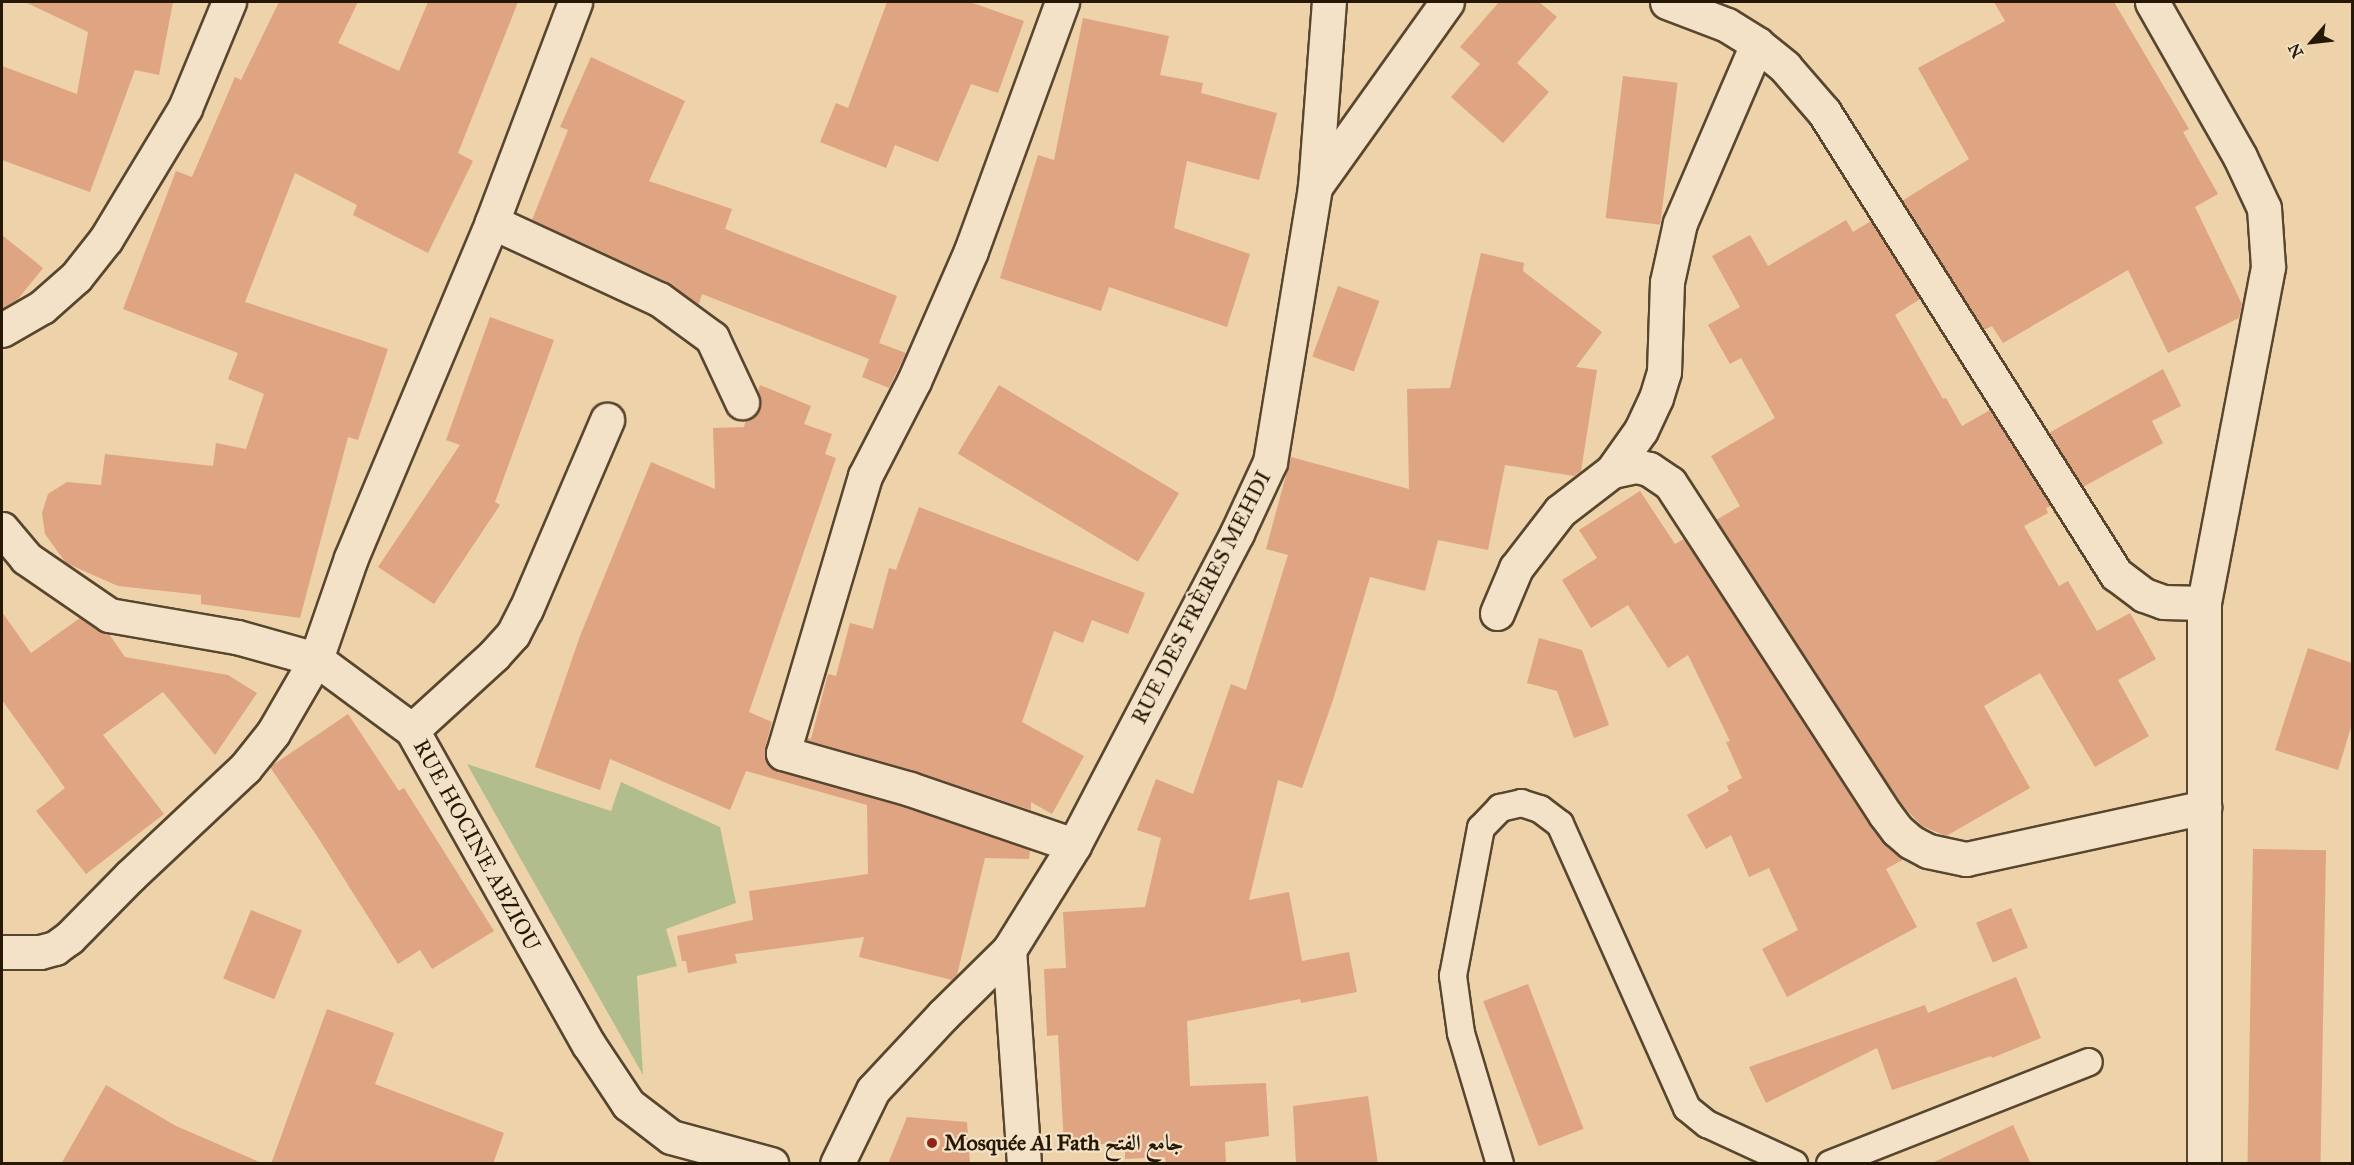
<!DOCTYPE html>
<html>
<head>
<meta charset="utf-8">
<style>
  body { margin:0 }
  #map { position:relative; width:2354px; height:1165px; overflow:hidden; background:#edd2aa; font-family:"IM FELL Great Primer",Amiri,serif }
  div>[style] { position:absolute }
  [style*='--x'] { left:calc(var(--x)*1px); top:calc(var(--y)*1px); width:calc(var(--w)*1px); rotate:calc(var(--a)*1deg) }
  .green>* { inset:0; background:#b2bd8d }
  .building>* { inset:0; background:#dfa481; transform-origin:0 0 }
  .roads { filter:drop-shadow(2px 0 #58462e) drop-shadow(-2px 0 #58462e) drop-shadow(0 2px #58462e) drop-shadow(0 -2px #58462e) }
  .service>* { height:26px; margin:-13px; padding:0 13px; transform-origin:13px; border-radius:13px; background:#f3e2c8 }
  .minor>* { height:33px; margin:-16.5px; padding:0 16.5px; transform-origin:16.5px; border-radius:16.5px; background:#f3e2c8 }
  .secondary>* { height:33px; margin:-16.5px; padding:0 16.5px; transform-origin:16.5px; border-radius:16.5px; background:#f3e2c8 }
  .dots>* { width:16px; height:16px; translate:-50% -50%; box-sizing:border-box; border:3px solid #f3e2c8; border-radius:50% }
  span { translate:-50% -50%; white-space:nowrap; text-align:center; line-height:1.15; -webkit-text-stroke:4.5px #f3e2c8; paint-order:stroke }
  .street-label { font-size:22px; color:#261805 }
  .poi-label { font-size:22px; color:#261805; font-weight:700 }
  .left { translate:0 -50%; text-align:left }
  .frame { position:absolute; inset:0; border:3px solid #261805; pointer-events:none }
  .north { position:absolute; left:2282px; top:12px; width:60px; height:60px; -webkit-text-stroke:4px #f3e2c8; paint-order:stroke; rotate:242deg; font-size:16px; font-weight:700; line-height:24px; text-align:center; color:#261805 }
  .north::after { content:''; display:block; margin:auto; width:21px; height:27px; background:#261805; clip-path:polygon(50% 0,100% 100%,50% 72%,0 100%) }
</style>
</head>
<body>
<div id="map">
  <div class="green">
    <div style="clip-path:polygon(467px 764px,611px 811px,621px 782px,720px 827px,736px 903px,666px 929px,677px 966px,637px 976px,643px 1075px)"></div>
  </div>
  <div class="building">
    <div style="clip-path:polygon(25px 2px,173px 2px,159px 75px,135px 70px,90px 192px,2px 160px,2px 66px,77px 94px,88px 32px)"></div>
    <div style="clip-path:polygon(279px 2px,358px 2px,338px 43px,399px 71px,428px 2px,518px 2px,458px 153px,473px 161px,428px 253px,353px 215px,357px 205px,295px 173px,245px 302px,388px 349px,358px 440px,348px 437px,300px 618px,201px 604px,201px 595px,118px 586px,66px 563px,45px 534px,42px 513px,48px 494px,67px 482px,101px 485px,105px 454px,213px 466px,216px 443px,246px 449px,264px 394px,228px 379px,238px 353px,123px 309px,176px 171px,192px 177px,235px 77px,241px 80px)"></div>
    <div style="clip-path:polygon(887px 2px,970px 2px,1024px 21px,998px 93px,971px 84px,938px 162px,895px 145px,886px 168px,820px 142px,836px 103px,848px 108px)"></div>
    <div style="clip-path:polygon(1499px 2px,1539px 2px,1557px 17px,1517px 63px,1549px 92px,1503px 143px,1451px 97px,1480px 64px,1460px 47px)"></div>
    <div style="clip-path:polygon(1994px 2px,2114px 2px,2189px 129px,2183px 132px,2218px 194px,2195px 207px,2242px 304px,2239px 318px,2168px 353px,2128px 270px,2003px 343px,1992px 326px,1984px 330px,1902px 201px,1969px 159px,1918px 68px,2005px 21px)"></div>
    <div style="clip-path:polygon(1083px 18px,1169px 36px,1160px 75px,1203px 83px,1201px 93px,1277px 113px,1259px 180px,1187px 161px,1174px 228px,1250px 254px,1227px 327px,1109px 287px,1101px 311px,1000px 278px,1038px 155px,1054px 160px)"></div>
    <div style="clip-path:polygon(591px 57px,685px 101px,649px 181px,732px 209px,725px 229px,897px 296px,879px 343px,906px 353px,889px 388px,862px 377px,869px 359px,702px 294px,699px 304px,694px 302px,667px 282px,532px 220px,568px 130px,560px 127px)"></div>
    <div style="left:1623px;top:76px;width:55px;height:143px;rotate:7deg"></div>
    <div style="clip-path:polygon(1846px 220px,1853px 232px,1871px 221px,1920px 299px,1895px 315px,1943px 399px,1946px 398px,1962px 426px,1990px 410px,2051px 506px,2046px 508px,2048px 513px,2024px 526px,2059px 586px,2068px 581px,2097px 631px,2130px 613px,2156px 659px,2118px 680px,2149px 736px,2095px 767px,2040px 673px,1984px 706px,2030px 788px,1946px 836px,1922px 826px,1900px 803px,1716px 520px,1740px 506px,1711px 456px,1775px 418px,1741px 358px,1730px 364px,1708px 325px,1740px 307px,1712px 256px,1750px 235px,1768px 266px)"></div>
    <div style="clip-path:polygon(2px 235px,43px 268px,18px 299px,2px 309px)"></div>
    <div style="clip-path:polygon(1481px 253px,1524px 263px,1523px 271px,1602px 332px,1576px 367px,1597px 370px,1581px 471px,1574px 476px,1505px 465px,1488px 550px,1438px 540px,1425px 591px,1370px 577px,1333px 700px,1302px 788px,1278px 780px,1249px 900px,1289px 892px,1302px 961px,1349px 952px,1357px 992px,1301px 1003px,1300px 999px,1187px 1021px,1190px 1086px,1266px 1083px,1269px 1136px,1225px 1142px,1226px 1164px,1166px 1164px,1165px 1157px,1125px 1159px,1125px 1143px,1064px 1146px,1058px 1035px,1047px 1036px,1044px 969px,1066px 968px,1063px 912px,1145px 907px,1161px 838px,1137px 830px,1156px 779px,1193px 794px,1231px 684px,1246px 690px,1288px 555px,1266px 549px,1291px 457px,1409px 489px,1407px 389px,1450px 388px)"></div>
    <div style="left:1338px;top:286px;width:44px;height:75px;rotate:20deg"></div>
    <div style="clip-path:polygon(490px 317px,554px 340px,495px 502px,500px 505px,434px 604px,378px 567px,460px 445px,446px 440px)"></div>
    <div style="clip-path:polygon(2163px 369px,2181px 406px,2152px 421px,2163px 443px,2083px 487px,2049px 433px)"></div>
    <div style="clip-path:polygon(760px 385px,811px 406px,804px 424px,832px 434px,825px 454px,836px 458px,749px 712px,772px 722px,765px 748px,765px 757px,769px 766px,778px 771px,904px 807px,1030px 850px,1029px 859px,985px 858px,957px 975px,952px 980px,859px 957px,864px 937px,735px 954px,737px 963px,688px 973px,686px 961px,682px 961px,677px 936px,753px 920px,749px 891px,868px 874px,867px 805px,746px 771px,730px 810px,610px 759px,600px 790px,535px 767px,580px 636px,651px 462px,715px 489px,713px 428px,744px 427px,746px 420px,758px 412px,761px 403px,758px 391px)"></div>
    <div style="left:999px;top:385px;width:210px;height:80px;rotate:31deg"></div>
    <div style="clip-path:polygon(1640px 491px,1675px 544px,1684px 539px,1869px 824px,1885px 844px,1904px 859px,1886px 869px,1917px 927px,1787px 997px,1762px 949px,1798px 930px,1769px 868px,1749px 877px,1731px 835px,1706px 849px,1687px 815px,1729px 791px,1727px 786px,1742px 778px,1726px 742px,1730px 741px,1688px 655px,1668px 668px,1628px 605px,1591px 628px,1562px 580px,1597px 558px,1579px 530px)"></div>
    <div style="clip-path:polygon(919px 507px,1145px 593px,1128px 634px,1092px 620px,1083px 643px,1054px 631px,1022px 722px,1084px 756px,1052px 814px,1031px 802px,1031px 810px,915px 771px,806px 740px,807px 737px,811px 739px,828px 674px,836px 676px,850px 623px,873px 629px,889px 568px,896px 570px)"></div>
    <div style="clip-path:polygon(2px 612px,31px 653px,80px 618px,99px 631px,109px 634px,125px 657px,228px 675px,257px 693px,215px 755px,163px 692px,103px 735px,164px 814px,86px 874px,36px 811px,65px 788px,2px 700px)"></div>
    <div style="clip-path:polygon(1539px 638px,1582px 650px,1609px 725px,1574px 738px,1557px 691px,1527px 683px)"></div>
    <div style="clip-path:polygon(2308px 648px,2352px 663px,2352px 724px,2338px 770px,2275px 750px)"></div>
    <div style="clip-path:polygon(348px 714px,399px 791px,404px 788px,494px 931px,432px 969px,420px 950px,398px 964px,317px 836px,270px 767px)"></div>
    <div style="left:2253px;top:849px;width:73px;height:315px;rotate:1deg"></div>
    <div style="left:2011px;top:908px;width:43px;height:38px;rotate:67deg"></div>
    <div style="left:251px;top:910px;width:55px;height:74px;rotate:22deg"></div>
    <div style="clip-path:polygon(2016px 977px,2041px 1038px,1992px 1058px,1991px 1056px,1892px 1090px,1877px 1048px,1766px 1103px,1749px 1067px,1925px 1005px,1928px 1013px)"></div>
    <div style="left:1528px;top:984px;width:155px;height:48px;rotate:69deg"></div>
    <div style="clip-path:polygon(327px 1009px,394px 1033px,375px 1084px,504px 1133px,493px 1164px,271px 1164px)"></div>
    <div style="clip-path:polygon(106px 1085px,176px 1126px,264px 1164px,61px 1164px)"></div>
    <div style="clip-path:polygon(1368px 1096px,1378px 1164px,1296px 1164px,1293px 1106px)"></div>
    <div style="clip-path:polygon(907px 1117px,967px 1122px,970px 1164px,888px 1164px)"></div>
    <div style="clip-path:polygon(2013px 1125px,2031px 1164px,1930px 1164px)"></div>
  </div>
  <div class="roads">
    <div class="service">
      <div style="--x:1500;--y:1164;--w:137;--a:-106.6"></div>
      <div style="--x:1461;--y:1033;--w:58;--a:-98"></div>
      <div style="--x:1453;--y:976;--w:151;--a:-79.3"></div>
      <div style="--x:1481;--y:828;--w:28;--a:-46"></div>
      <div style="--x:1500;--y:808;--w:22;--a:-13"></div>
      <div style="--x:1521;--y:803;--w:20;--a:18"></div>
      <div style="--x:1540;--y:809;--w:25;--a:37"></div>
      <div style="--x:1560;--y:824;--w:311;--a:65.9"></div>
      <div style="--x:1687;--y:1108;--w:26;--a:39"></div>
      <div style="--x:1707;--y:1124;--w:96;--a:24.7"></div>
      <div style="--x:1830;--y:1164;--w:278;--a:-21.5"></div>
    </div>
    <div class="minor">
      <div style="--x:1062;--y:2;--w:265;--a:110.1"></div>
      <div style="--x:971;--y:251;--w:142;--a:113.7"></div>
      <div style="--x:914;--y:381;--w:107;--a:117.3"></div>
      <div style="--x:865;--y:476;--w:289;--a:106.5"></div>
      <div style="--x:783;--y:753;--w:132;--a:15.8"></div>
      <div style="--x:910;--y:789;--w:173;--a:18.9"></div>
      <div style="--x:1667;--y:2;--w:64;--a:21"></div>
      <div style="--x:1727;--y:25;--w:36;--a:32"></div>
      <div style="--x:1757;--y:44;--w:36;--a:39"></div>
      <div style="--x:1785;--y:67;--w:60;--a:49.1"></div>
      <div style="--x:1824;--y:112;--w:547;--a:57.71"></div>
      <div style="--x:2116;--y:574;--w:35;--a:37"></div>
      <div style="--x:2144;--y:595;--w:20;--a:20"></div>
      <div style="--x:2163;--y:602;--w:41;--a:1.4"></div>
      <div style="--x:2152;--y:2;--w:178;--a:60.4"></div>
      <div style="--x:2240;--y:157;--w:56;--a:64.8"></div>
      <div style="--x:2264;--y:208;--w:59;--a:86.1"></div>
      <div style="--x:2268;--y:267;--w:342;--a:100.8"></div>
      <div style="--x:2204;--y:603;--w:561;--a:90"></div>
      <div style="--x:1315;--y:187;--w:227;--a:-54.5"></div>
      <div style="--x:492;--y:222;--w:184;--a:24.8"></div>
      <div style="--x:659;--y:299;--w:66;--a:36.3"></div>
      <div style="--x:712;--y:338;--w:71;--a:64.9"></div>
      <div style="--x:2;--y:330;--w:46;--a:-29.9"></div>
      <div style="--x:42;--y:307;--w:45;--a:-41.4"></div>
      <div style="--x:76;--y:277;--w:48;--a:-51.7"></div>
      <div style="--x:106;--y:239;--w:153;--a:-58.9"></div>
      <div style="--x:185;--y:108;--w:115;--a:-67.5"></div>
      <div style="--x:1612;--y:471;--w:50;--a:-54.7"></div>
      <div style="--x:1641;--y:430;--w:35;--a:-65"></div>
      <div style="--x:1656;--y:398;--w:27;--a:-73"></div>
      <div style="--x:1664;--y:372;--w:90;--a:-88.1"></div>
      <div style="--x:1667;--y:282;--w:60;--a:-77.6"></div>
      <div style="--x:1680;--y:223;--w:195;--a:-66.7"></div>
      <div style="--x:2;--y:529;--w:38;--a:50"></div>
      <div style="--x:26;--y:558;--w:101;--a:34.5"></div>
      <div style="--x:109;--y:615;--w:130;--a:9.8"></div>
      <div style="--x:237;--y:637;--w:82;--a:15.6"></div>
      <div style="--x:316;--y:659;--w:119;--a:36.5"></div>
      <div style="--x:412;--y:730;--w:361;--a:60.7"></div>
      <div style="--x:589;--y:1045;--w:71;--a:56.5"></div>
      <div style="--x:628;--y:1104;--w:54;--a:37.5"></div>
      <div style="--x:671;--y:1137;--w:104;--a:15.1"></div>
      <div style="--x:1497;--y:613;--w:49;--a:-67.1"></div>
      <div style="--x:1516;--y:568;--w:72;--a:-52.3"></div>
      <div style="--x:1560;--y:511;--w:66;--a:-37.6"></div>
      <div style="--x:1612;--y:471;--w:25;--a:-12"></div>
      <div style="--x:1636;--y:466;--w:13;--a:13"></div>
      <div style="--x:1649;--y:469;--w:25;--a:34"></div>
      <div style="--x:1670;--y:483;--w:395;--a:57"></div>
      <div style="--x:1885;--y:814;--w:20;--a:53"></div>
      <div style="--x:1897;--y:830;--w:18;--a:41"></div>
      <div style="--x:1911;--y:842;--w:19;--a:28"></div>
      <div style="--x:1928;--y:851;--w:39;--a:12"></div>
      <div style="--x:1966;--y:859;--w:244;--a:-12.3"></div>
      <div style="--x:412;--y:730;--w:111;--a:-42.4"></div>
      <div style="--x:494;--y:655;--w:28;--a:-48"></div>
      <div style="--x:513;--y:634;--w:28;--a:-63"></div>
      <div style="--x:526;--y:609;--w:206;--a:-66.8"></div>
      <div style="--x:2;--y:952;--w:38;--a:0"></div>
      <div style="--x:40;--y:952;--w:16;--a:-15"></div>
      <div style="--x:55;--y:948;--w:17;--a:-36"></div>
      <div style="--x:69;--y:938;--w:87;--a:-45.5"></div>
      <div style="--x:130;--y:876;--w:158;--a:-43.2"></div>
      <div style="--x:245;--y:768;--w:45;--a:-51.3"></div>
      <div style="--x:273;--y:733;--w:86;--a:-59.8"></div>
      <div style="--x:316;--y:659;--w:107;--a:-70.9"></div>
      <div style="--x:351;--y:558;--w:364;--a:-67.2"></div>
      <div style="--x:492;--y:222;--w:235;--a:-69.3"></div>
      <div style="--x:837;--y:1164;--w:82;--a:-64.1"></div>
      <div style="--x:873;--y:1090;--w:103;--a:-47"></div>
      <div style="--x:943;--y:1015;--w:93;--a:-44.6"></div>
    </div>
    <div class="secondary">
      <div style="--x:1024;--y:1164;--w:215;--a:-94"></div>
      <div style="--x:1009;--y:950;--w:123;--a:-58.2"></div>
      <div style="--x:1074;--y:845;--w:352;--a:-62.4"></div>
      <div style="--x:1237;--y:533;--w:78;--a:-65.1"></div>
      <div style="--x:1270;--y:462;--w:279;--a:-80.7"></div>
      <div style="--x:1315;--y:187;--w:186;--a:-85.7"></div>
    </div>
  </div>
  <div class="dots">
    <div style="left:932px;top:1143px;background:#8f2418"></div>
  </div>
  <div class="street-label">
    <span style="left:1201px;top:597px;rotate:-63deg">RUE DES FRÈRES MEHDI</span>
    <span style="left:477px;top:845px;rotate:61deg">RUE HOCINE ABZIOU</span>
  </div>
  <div class="poi-label">
    <span class="left" style="left:944px;top:1143px">Mosquée Al Fath جامع الفتح</span>
  </div>
  <div class="frame"></div>
  <div class="north">N</div>
</div>
</body>
</html>
